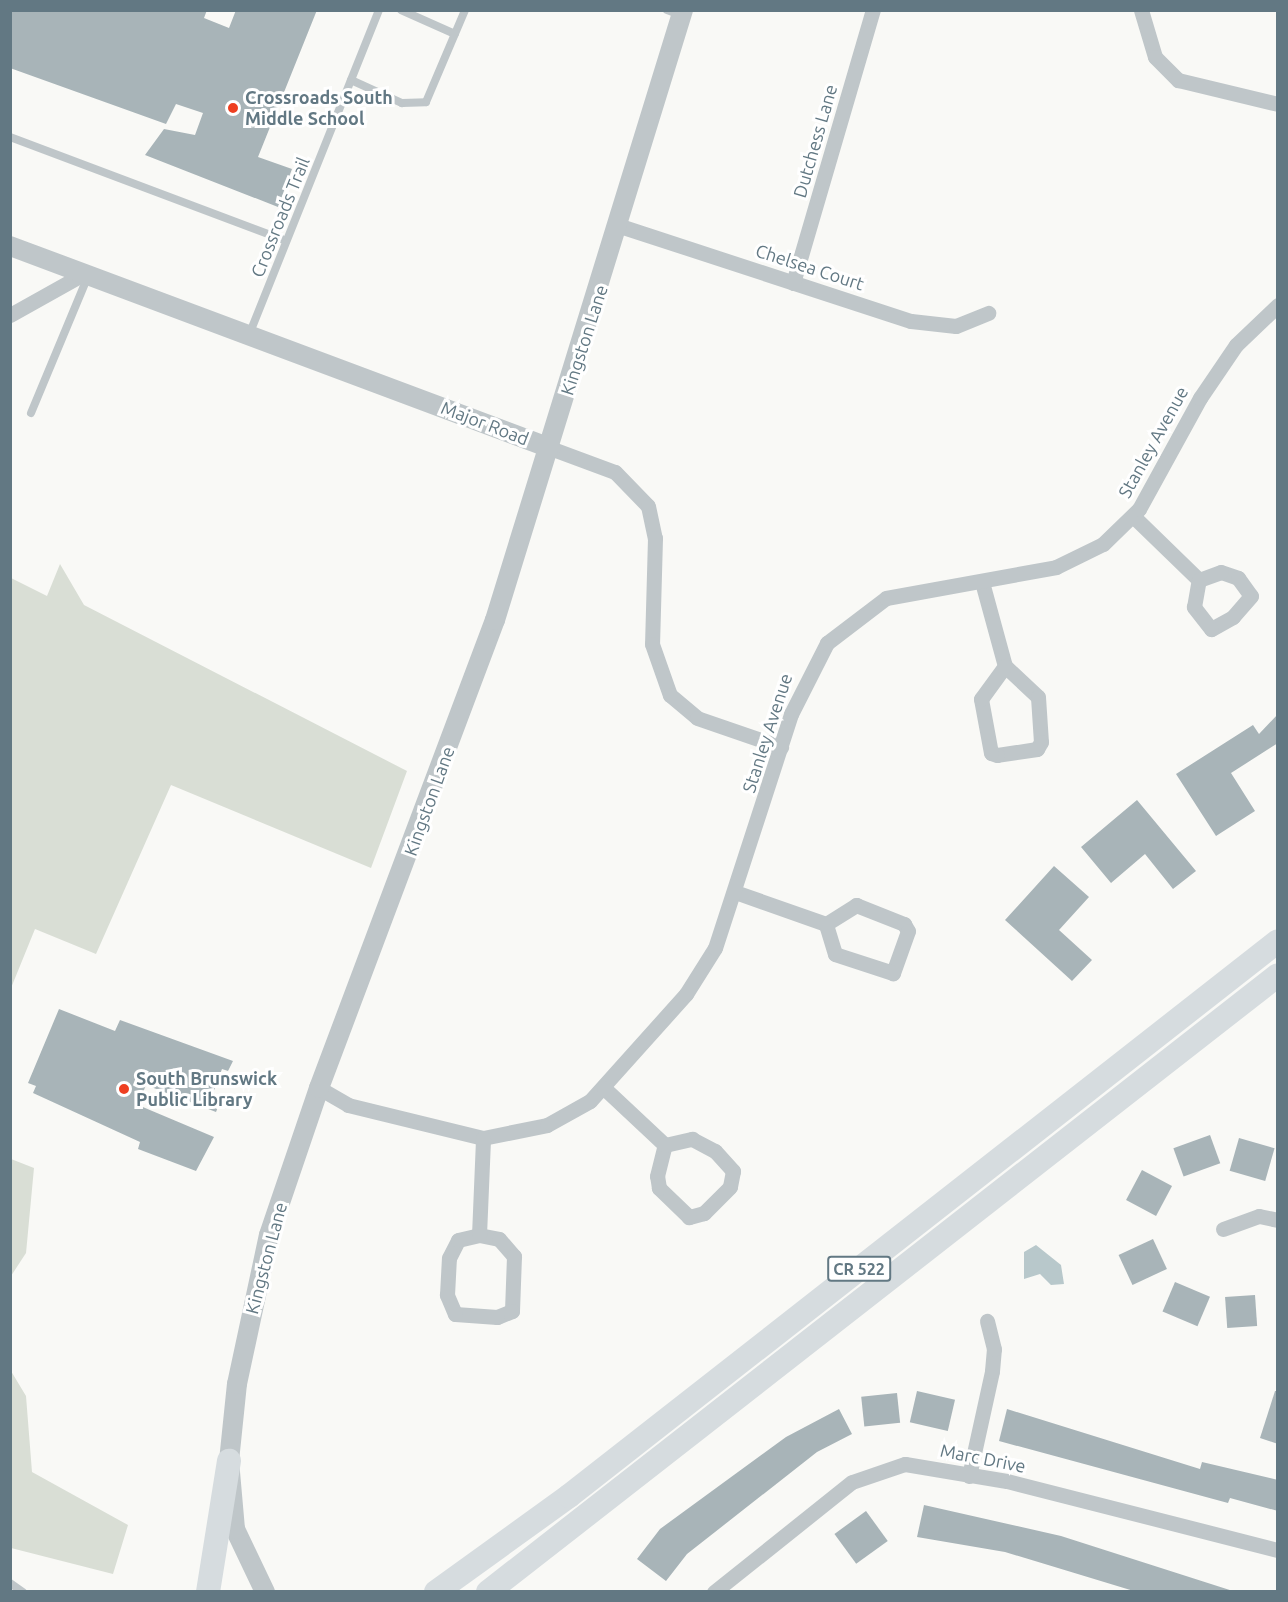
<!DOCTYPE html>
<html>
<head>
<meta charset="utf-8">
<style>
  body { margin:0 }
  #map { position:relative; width:1288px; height:1602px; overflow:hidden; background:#f9f9f6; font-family:Ubuntu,sans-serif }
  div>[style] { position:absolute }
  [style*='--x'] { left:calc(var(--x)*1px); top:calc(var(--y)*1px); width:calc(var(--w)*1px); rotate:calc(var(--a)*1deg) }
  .green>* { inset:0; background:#d9ded5 }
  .water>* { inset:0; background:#b8c8cb }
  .building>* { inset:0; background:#a8b4b8; transform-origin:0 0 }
  .service>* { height:8px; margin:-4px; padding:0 4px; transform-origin:4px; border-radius:4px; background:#bfc6c9 }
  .minor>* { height:15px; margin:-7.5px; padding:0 7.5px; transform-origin:7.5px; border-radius:7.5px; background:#bfc6c9 }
  .tertiary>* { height:20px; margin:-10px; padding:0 10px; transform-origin:10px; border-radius:10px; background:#bfc6c9 }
  .primary>* { height:24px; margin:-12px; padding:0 12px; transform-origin:12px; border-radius:12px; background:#d6dcdf }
  .dots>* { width:16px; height:16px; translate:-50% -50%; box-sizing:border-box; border:3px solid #fff; border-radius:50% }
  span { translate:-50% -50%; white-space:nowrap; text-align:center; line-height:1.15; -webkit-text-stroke:6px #fff; paint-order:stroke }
  .shield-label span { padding:2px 4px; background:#fff; border:2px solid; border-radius:4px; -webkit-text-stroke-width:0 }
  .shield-label { font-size:16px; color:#627883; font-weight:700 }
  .poi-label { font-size:18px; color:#627883; font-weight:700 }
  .left { translate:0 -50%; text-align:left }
  .street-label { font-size:18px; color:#627883 }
  .frame { position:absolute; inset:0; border:12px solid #627883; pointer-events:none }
</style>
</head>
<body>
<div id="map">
  <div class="green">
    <div style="clip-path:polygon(60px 564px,84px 605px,407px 771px,371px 868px,171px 785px,96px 954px,35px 929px,11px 988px,11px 578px,47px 596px)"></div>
    <div style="clip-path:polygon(11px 1159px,34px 1168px,26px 1253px,11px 1276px)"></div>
    <div style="clip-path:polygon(11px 1371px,26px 1396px,32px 1472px,128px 1525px,113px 1574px,11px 1548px)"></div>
  </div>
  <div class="water">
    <div style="clip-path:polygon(1036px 1245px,1061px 1265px,1064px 1284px,1051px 1285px,1040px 1274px,1024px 1279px,1024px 1252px)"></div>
  </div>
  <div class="building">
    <div style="clip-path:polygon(10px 10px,207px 10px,204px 18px,229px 28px,236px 10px,317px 10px,258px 157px,292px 169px,278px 207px,145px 155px,164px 129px,195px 135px,203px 113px,176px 104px,166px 124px,10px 68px)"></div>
    <div style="clip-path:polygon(1278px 714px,1278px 743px,1231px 773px,1255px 811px,1216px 836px,1176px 774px,1253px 725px,1259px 734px)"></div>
    <div style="clip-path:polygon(1137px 800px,1196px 871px,1173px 889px,1145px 854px,1111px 883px,1081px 847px)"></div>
    <div style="clip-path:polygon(1054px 866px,1089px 897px,1059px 930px,1092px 960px,1072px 981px,1005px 920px)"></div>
    <div style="clip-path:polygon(59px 1009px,115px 1031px,120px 1020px,233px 1061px,228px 1071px,222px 1069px,213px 1093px,222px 1097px,216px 1112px,146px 1085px,138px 1105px,214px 1137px,196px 1171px,138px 1149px,140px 1142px,33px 1093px,36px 1086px,28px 1083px)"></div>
    <div style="left:1210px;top:1135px;width:30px;height:39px;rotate:70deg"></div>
    <div style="left:1239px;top:1138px;width:37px;height:34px;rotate:16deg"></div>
    <div style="left:1142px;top:1170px;width:34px;height:34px;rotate:28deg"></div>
    <div style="left:1153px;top:1239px;width:33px;height:38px;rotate:65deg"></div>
    <div style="left:1175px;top:1282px;width:38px;height:32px;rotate:23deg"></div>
    <div style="left:1255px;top:1295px;width:31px;height:30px;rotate:86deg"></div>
    <div style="left:917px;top:1391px;width:39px;height:32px;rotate:13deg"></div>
    <div style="clip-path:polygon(1275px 1391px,1278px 1391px,1278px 1444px,1260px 1438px)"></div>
    <div style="left:897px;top:1393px;width:30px;height:36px;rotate:84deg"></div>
    <div style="clip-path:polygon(839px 1409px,852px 1434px,817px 1452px,687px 1554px,666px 1581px,637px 1559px,660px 1529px,786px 1437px)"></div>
    <div style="clip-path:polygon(1007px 1409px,1200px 1469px,1202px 1462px,1278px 1480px,1278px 1511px,1230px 1498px,1228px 1503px,999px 1441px)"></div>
    <div style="clip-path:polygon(924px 1505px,1061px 1536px,1236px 1592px,1137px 1592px,1005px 1552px,917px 1537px)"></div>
    <div style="left:866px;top:1511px;width:37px;height:39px;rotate:54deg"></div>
  </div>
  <div class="service">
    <div style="--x:401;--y:10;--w:59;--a:24"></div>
    <div style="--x:667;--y:10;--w:15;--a:20"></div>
    <div style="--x:351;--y:80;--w:56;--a:24.3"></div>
    <div style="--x:402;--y:103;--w:24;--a:-2"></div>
    <div style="--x:426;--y:102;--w:100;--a:-67"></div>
    <div style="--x:10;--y:137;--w:295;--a:20.6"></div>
    <div style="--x:249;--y:335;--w:350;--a:-68.2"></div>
    <div style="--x:31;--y:413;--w:148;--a:-67.4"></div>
    <div style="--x:10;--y:1583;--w:16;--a:35"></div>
  </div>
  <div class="minor">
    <div style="--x:1141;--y:10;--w:49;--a:73.4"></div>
    <div style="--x:1155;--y:57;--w:33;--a:45"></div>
    <div style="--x:1178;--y:80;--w:103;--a:13.5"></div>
    <div style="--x:620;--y:226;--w:306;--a:18.1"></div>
    <div style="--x:911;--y:321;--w:45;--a:6.3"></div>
    <div style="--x:956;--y:326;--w:35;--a:-22"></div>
    <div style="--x:793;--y:283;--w:284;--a:-73.7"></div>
    <div style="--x:10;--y:315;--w:86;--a:-29.2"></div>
    <div style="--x:550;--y:448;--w:69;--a:20.3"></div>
    <div style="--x:615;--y:472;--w:47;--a:45.9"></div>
    <div style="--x:648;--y:506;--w:33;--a:78"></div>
    <div style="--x:655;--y:538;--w:106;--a:91.6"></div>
    <div style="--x:652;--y:644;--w:54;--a:70.6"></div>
    <div style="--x:670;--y:695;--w:35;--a:40"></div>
    <div style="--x:697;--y:718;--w:89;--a:19"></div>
    <div style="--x:1133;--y:516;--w:92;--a:44.1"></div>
    <div style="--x:1221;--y:572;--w:18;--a:19"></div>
    <div style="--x:1238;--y:578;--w:22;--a:54"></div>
    <div style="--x:1251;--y:596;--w:28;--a:131"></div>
    <div style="--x:1233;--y:617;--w:25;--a:151"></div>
    <div style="--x:1211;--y:629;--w:28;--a:-128"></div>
    <div style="--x:1194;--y:607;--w:27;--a:-80"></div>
    <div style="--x:1199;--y:580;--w:23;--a:-20"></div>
    <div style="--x:982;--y:582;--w:87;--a:74.7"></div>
    <div style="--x:1005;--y:666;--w:45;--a:43.2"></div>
    <div style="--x:1038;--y:697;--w:45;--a:86.2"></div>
    <div style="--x:1041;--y:742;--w:8;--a:120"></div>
    <div style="--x:1037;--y:749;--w:40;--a:171.5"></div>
    <div style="--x:997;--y:755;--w:6;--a:-162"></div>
    <div style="--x:991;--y:753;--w:55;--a:-100.5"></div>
    <div style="--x:981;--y:699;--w:41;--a:-54"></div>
    <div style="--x:735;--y:892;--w:96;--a:19.4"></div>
    <div style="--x:856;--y:905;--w:52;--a:21.6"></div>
    <div style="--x:904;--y:924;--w:8;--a:60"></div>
    <div style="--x:908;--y:931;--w:45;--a:109.7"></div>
    <div style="--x:893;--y:973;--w:61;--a:-161.9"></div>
    <div style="--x:835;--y:954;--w:31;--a:-107"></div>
    <div style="--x:826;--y:924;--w:36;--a:-32"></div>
    <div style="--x:319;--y:1088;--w:34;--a:30"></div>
    <div style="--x:348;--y:1105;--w:139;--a:13.7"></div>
    <div style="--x:483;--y:1138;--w:65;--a:-11.5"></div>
    <div style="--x:547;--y:1125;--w:49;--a:-29.2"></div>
    <div style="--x:590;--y:1101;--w:144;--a:-48.1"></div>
    <div style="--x:686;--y:994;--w:54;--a:-57.8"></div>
    <div style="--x:715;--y:948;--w:246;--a:-72"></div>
    <div style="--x:791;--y:714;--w:80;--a:-63.1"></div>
    <div style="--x:827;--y:643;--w:74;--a:-37.3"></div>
    <div style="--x:886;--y:598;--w:173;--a:-10.3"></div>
    <div style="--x:1056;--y:567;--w:52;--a:-26.1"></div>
    <div style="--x:1103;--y:544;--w:50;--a:-44.2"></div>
    <div style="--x:1139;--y:509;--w:127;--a:-61.2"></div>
    <div style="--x:1200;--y:398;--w:64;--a:-55.8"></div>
    <div style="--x:1236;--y:345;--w:58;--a:-43.6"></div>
    <div style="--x:604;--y:1088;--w:83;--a:43.1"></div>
    <div style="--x:692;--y:1139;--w:26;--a:28"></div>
    <div style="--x:715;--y:1151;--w:27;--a:48"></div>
    <div style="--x:733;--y:1171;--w:16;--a:101"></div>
    <div style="--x:730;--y:1187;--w:37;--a:135"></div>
    <div style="--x:704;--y:1213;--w:16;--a:165"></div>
    <div style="--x:689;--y:1217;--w:42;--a:-136"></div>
    <div style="--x:659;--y:1188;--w:12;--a:-99"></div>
    <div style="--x:657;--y:1176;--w:32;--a:-76"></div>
    <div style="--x:665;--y:1145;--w:28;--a:-13"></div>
    <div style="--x:1223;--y:1229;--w:38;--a:-20"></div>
    <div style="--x:1259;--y:1216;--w:19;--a:12"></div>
    <div style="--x:479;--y:1235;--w:20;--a:11"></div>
    <div style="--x:499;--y:1239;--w:23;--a:49"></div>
    <div style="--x:514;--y:1256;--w:55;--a:92.1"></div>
    <div style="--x:512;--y:1311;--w:16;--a:158"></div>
    <div style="--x:497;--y:1317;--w:42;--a:-175.9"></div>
    <div style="--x:455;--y:1314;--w:21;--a:-113"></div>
    <div style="--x:447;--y:1295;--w:37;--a:-87"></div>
    <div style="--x:449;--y:1258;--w:20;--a:-63"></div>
    <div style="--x:458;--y:1240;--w:22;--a:-13"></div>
    <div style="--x:479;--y:1235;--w:97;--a:-87.6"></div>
    <div style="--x:969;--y:1476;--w:107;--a:-77.6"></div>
    <div style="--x:992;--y:1371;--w:22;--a:-85"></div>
    <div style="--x:994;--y:1349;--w:29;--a:-104"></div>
    <div style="--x:714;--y:1592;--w:176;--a:-38.6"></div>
    <div style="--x:852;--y:1482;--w:56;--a:-18.8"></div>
    <div style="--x:905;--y:1464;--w:103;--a:9.5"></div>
    <div style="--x:1007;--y:1481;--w:280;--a:14.3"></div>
  </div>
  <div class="tertiary">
    <div style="--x:10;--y:246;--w:577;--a:20.51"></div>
    <div style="--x:265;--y:1592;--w:70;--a:-115.5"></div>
    <div style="--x:235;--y:1529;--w:68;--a:-95"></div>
    <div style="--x:229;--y:1461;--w:77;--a:-84.1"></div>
    <div style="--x:237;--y:1384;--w:152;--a:-77.9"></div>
    <div style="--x:269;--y:1235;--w:155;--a:-71.2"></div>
    <div style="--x:319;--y:1088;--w:500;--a:-69.4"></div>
    <div style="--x:495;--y:620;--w:638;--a:-72.87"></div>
  </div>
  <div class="primary">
    <div style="--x:208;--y:1592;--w:133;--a:-80.9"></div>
    <div style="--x:436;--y:1592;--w:164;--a:-35.8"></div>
    <div style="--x:569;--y:1496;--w:900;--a:-38.05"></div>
    <div style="--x:488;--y:1592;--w:1002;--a:-37.99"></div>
  </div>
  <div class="dots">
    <div style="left:233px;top:108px;background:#ee3f21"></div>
    <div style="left:124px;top:1089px;background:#ee3f21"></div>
  </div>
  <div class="shield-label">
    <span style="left:859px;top:1269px">CR 522</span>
  </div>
  <div class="poi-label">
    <span class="left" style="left:245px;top:108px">Crossroads South<br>Middle School</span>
    <span class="left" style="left:136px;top:1089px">South Brunswick<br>Public Library</span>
  </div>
  <div class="street-label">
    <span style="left:815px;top:141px;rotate:-74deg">Dutchess Lane</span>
    <span style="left:280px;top:217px;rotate:-68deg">Crossroads Trail</span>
    <span style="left:810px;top:267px;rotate:18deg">Chelsea Court</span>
    <span style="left:584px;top:340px;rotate:-72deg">Kingston Lane</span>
    <span style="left:485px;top:423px;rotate:21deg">Major Road</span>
    <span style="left:1153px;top:442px;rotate:-61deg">Stanley Avenue</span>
    <span style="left:767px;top:733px;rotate:-72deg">Stanley Avenue</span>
    <span style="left:429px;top:801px;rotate:-70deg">Kingston Lane</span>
    <span style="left:266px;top:1258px;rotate:-75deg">Kingston Lane</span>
    <span style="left:983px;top:1458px;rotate:11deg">Marc Drive</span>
  </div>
  <div class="frame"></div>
</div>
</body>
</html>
